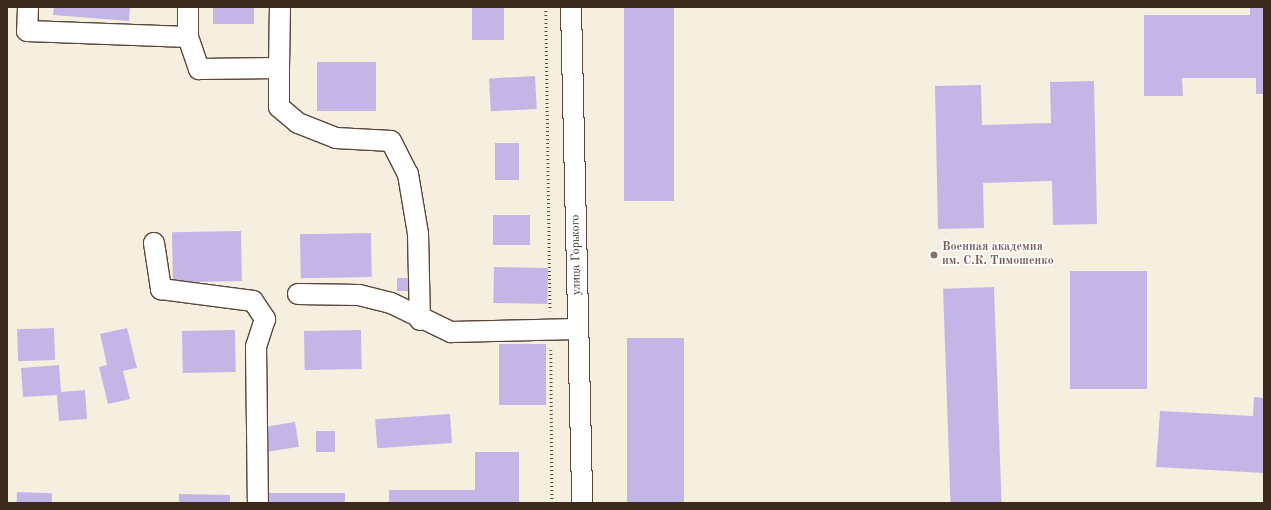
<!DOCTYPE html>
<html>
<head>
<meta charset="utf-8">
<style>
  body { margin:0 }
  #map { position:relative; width:1271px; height:510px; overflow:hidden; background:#f6efdf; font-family:"Old Standard TT",serif }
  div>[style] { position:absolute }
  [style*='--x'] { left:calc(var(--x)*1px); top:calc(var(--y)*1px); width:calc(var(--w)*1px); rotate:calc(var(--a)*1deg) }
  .building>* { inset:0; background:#c3b6e7; transform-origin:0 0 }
  .path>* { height:2.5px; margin-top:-1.25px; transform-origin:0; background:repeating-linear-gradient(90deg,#57483b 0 1px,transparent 0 4px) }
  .roads { filter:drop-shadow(1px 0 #57483b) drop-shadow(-1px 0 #57483b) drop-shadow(0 1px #57483b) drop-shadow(0 -1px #57483b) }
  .minor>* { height:20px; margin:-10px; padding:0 10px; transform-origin:10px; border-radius:10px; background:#fff }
  .dots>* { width:11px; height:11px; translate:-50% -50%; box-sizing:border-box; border:2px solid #fff; border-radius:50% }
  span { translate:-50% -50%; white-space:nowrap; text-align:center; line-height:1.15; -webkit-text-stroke:3px #fff; paint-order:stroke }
  .education-label { font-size:12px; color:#785e54; font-weight:700 }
  .left { translate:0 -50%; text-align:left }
  .street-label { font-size:12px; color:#3b2a1e }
  .frame { position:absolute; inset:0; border:8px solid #3b2a1e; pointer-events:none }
</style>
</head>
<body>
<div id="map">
  <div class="building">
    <div style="clip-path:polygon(54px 7px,130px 7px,129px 21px,53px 15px)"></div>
    <div style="left:213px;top:7px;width:41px;height:17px"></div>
    <div style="left:472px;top:7px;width:32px;height:33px"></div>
    <div style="left:624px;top:7px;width:50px;height:194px"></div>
    <div style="clip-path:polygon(1250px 7px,1264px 7px,1264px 94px,1256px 94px,1256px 78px,1182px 78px,1183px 96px,1144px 96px,1144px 15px,1250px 15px)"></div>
    <div style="left:317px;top:62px;width:59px;height:49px"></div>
    <div style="left:535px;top:76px;width:33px;height:46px;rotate:87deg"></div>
    <div style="clip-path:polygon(1094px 81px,1097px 224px,1053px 225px,1052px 181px,983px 183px,984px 228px,938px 229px,935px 86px,981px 85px,982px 125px,1051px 123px,1050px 82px)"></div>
    <div style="left:495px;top:143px;width:24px;height:37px"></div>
    <div style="left:493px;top:215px;width:37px;height:30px"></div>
    <div style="left:241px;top:231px;width:50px;height:69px;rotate:89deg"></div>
    <div style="left:371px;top:233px;width:44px;height:71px;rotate:89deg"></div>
    <div style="left:494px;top:267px;width:54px;height:36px;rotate:1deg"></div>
    <div style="left:1147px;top:271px;width:118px;height:77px;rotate:90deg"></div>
    <div style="left:397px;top:278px;width:19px;height:13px"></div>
    <div style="left:994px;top:287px;width:216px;height:51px;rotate:88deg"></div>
    <div style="left:54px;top:328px;width:32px;height:37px;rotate:88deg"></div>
    <div style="clip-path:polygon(127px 328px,137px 368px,123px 371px,130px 399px,108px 404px,99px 367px,107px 365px,100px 334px)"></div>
    <div style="left:235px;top:330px;width:42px;height:53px;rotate:89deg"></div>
    <div style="left:361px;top:330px;width:39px;height:57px;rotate:89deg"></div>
    <div style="left:627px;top:338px;width:57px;height:165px"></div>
    <div style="left:499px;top:344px;width:47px;height:61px"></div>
    <div style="clip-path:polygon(59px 365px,61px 392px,85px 390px,87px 419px,59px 421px,57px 395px,23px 397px,21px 368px)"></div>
    <div style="clip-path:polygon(1254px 397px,1264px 398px,1264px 473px,1156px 467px,1160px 411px,1253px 416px)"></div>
    <div style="left:450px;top:414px;width:29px;height:75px;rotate:86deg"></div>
    <div style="left:295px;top:422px;width:25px;height:30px;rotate:81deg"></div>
    <div style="left:316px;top:431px;width:19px;height:21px"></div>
    <div style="clip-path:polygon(475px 452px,519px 452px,519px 503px,389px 503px,389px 490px,475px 490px)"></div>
    <div style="left:17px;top:492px;width:35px;height:11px;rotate:2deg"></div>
    <div style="left:345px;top:493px;width:10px;height:81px;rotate:90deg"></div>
    <div style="left:179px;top:494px;width:51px;height:9px;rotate:1deg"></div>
  </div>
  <div class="path">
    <div style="--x:546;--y:7;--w:304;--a:89.2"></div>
    <div style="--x:551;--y:350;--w:153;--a:89.6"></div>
  </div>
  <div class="roads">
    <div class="minor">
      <div style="--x:28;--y:7;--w:24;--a:92"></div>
      <div style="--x:27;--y:31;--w:161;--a:2.1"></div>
      <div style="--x:188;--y:37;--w:30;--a:-90"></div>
      <div style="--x:571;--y:7;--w:496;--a:88.7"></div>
      <div style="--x:188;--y:37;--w:34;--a:71"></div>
      <div style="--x:199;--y:69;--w:80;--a:-0.7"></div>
      <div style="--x:279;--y:68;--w:61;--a:-89.1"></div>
      <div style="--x:279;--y:68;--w:39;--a:90"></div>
      <div style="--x:279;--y:107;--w:25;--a:40"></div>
      <div style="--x:298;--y:123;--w:41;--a:21.5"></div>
      <div style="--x:336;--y:138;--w:55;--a:3.1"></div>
      <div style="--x:391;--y:141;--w:37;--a:63"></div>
      <div style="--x:408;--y:174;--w:61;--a:80.5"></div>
      <div style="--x:418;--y:234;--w:86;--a:88.7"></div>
      <div style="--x:154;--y:243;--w:47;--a:81.3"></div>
      <div style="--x:161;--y:289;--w:93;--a:7.4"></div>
      <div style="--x:253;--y:301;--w:22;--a:56"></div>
      <div style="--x:265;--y:319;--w:28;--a:108"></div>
      <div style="--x:256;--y:346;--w:157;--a:89.3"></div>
      <div style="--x:298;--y:294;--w:61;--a:0.9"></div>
      <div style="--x:359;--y:295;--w:33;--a:14"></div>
      <div style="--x:391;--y:303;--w:67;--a:25.8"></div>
      <div style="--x:451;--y:332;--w:127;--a:-1.4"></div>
    </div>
  </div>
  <div class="dots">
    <div style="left:934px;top:255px;background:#8d6e63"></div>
  </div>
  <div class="education-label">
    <span class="left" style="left:942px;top:255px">Военная академия<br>им. С.К. Тимошенко</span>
  </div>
  <div class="street-label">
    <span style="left:577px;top:255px;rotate:-91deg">улица Горького</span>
  </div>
  <div class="frame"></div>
</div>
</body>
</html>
